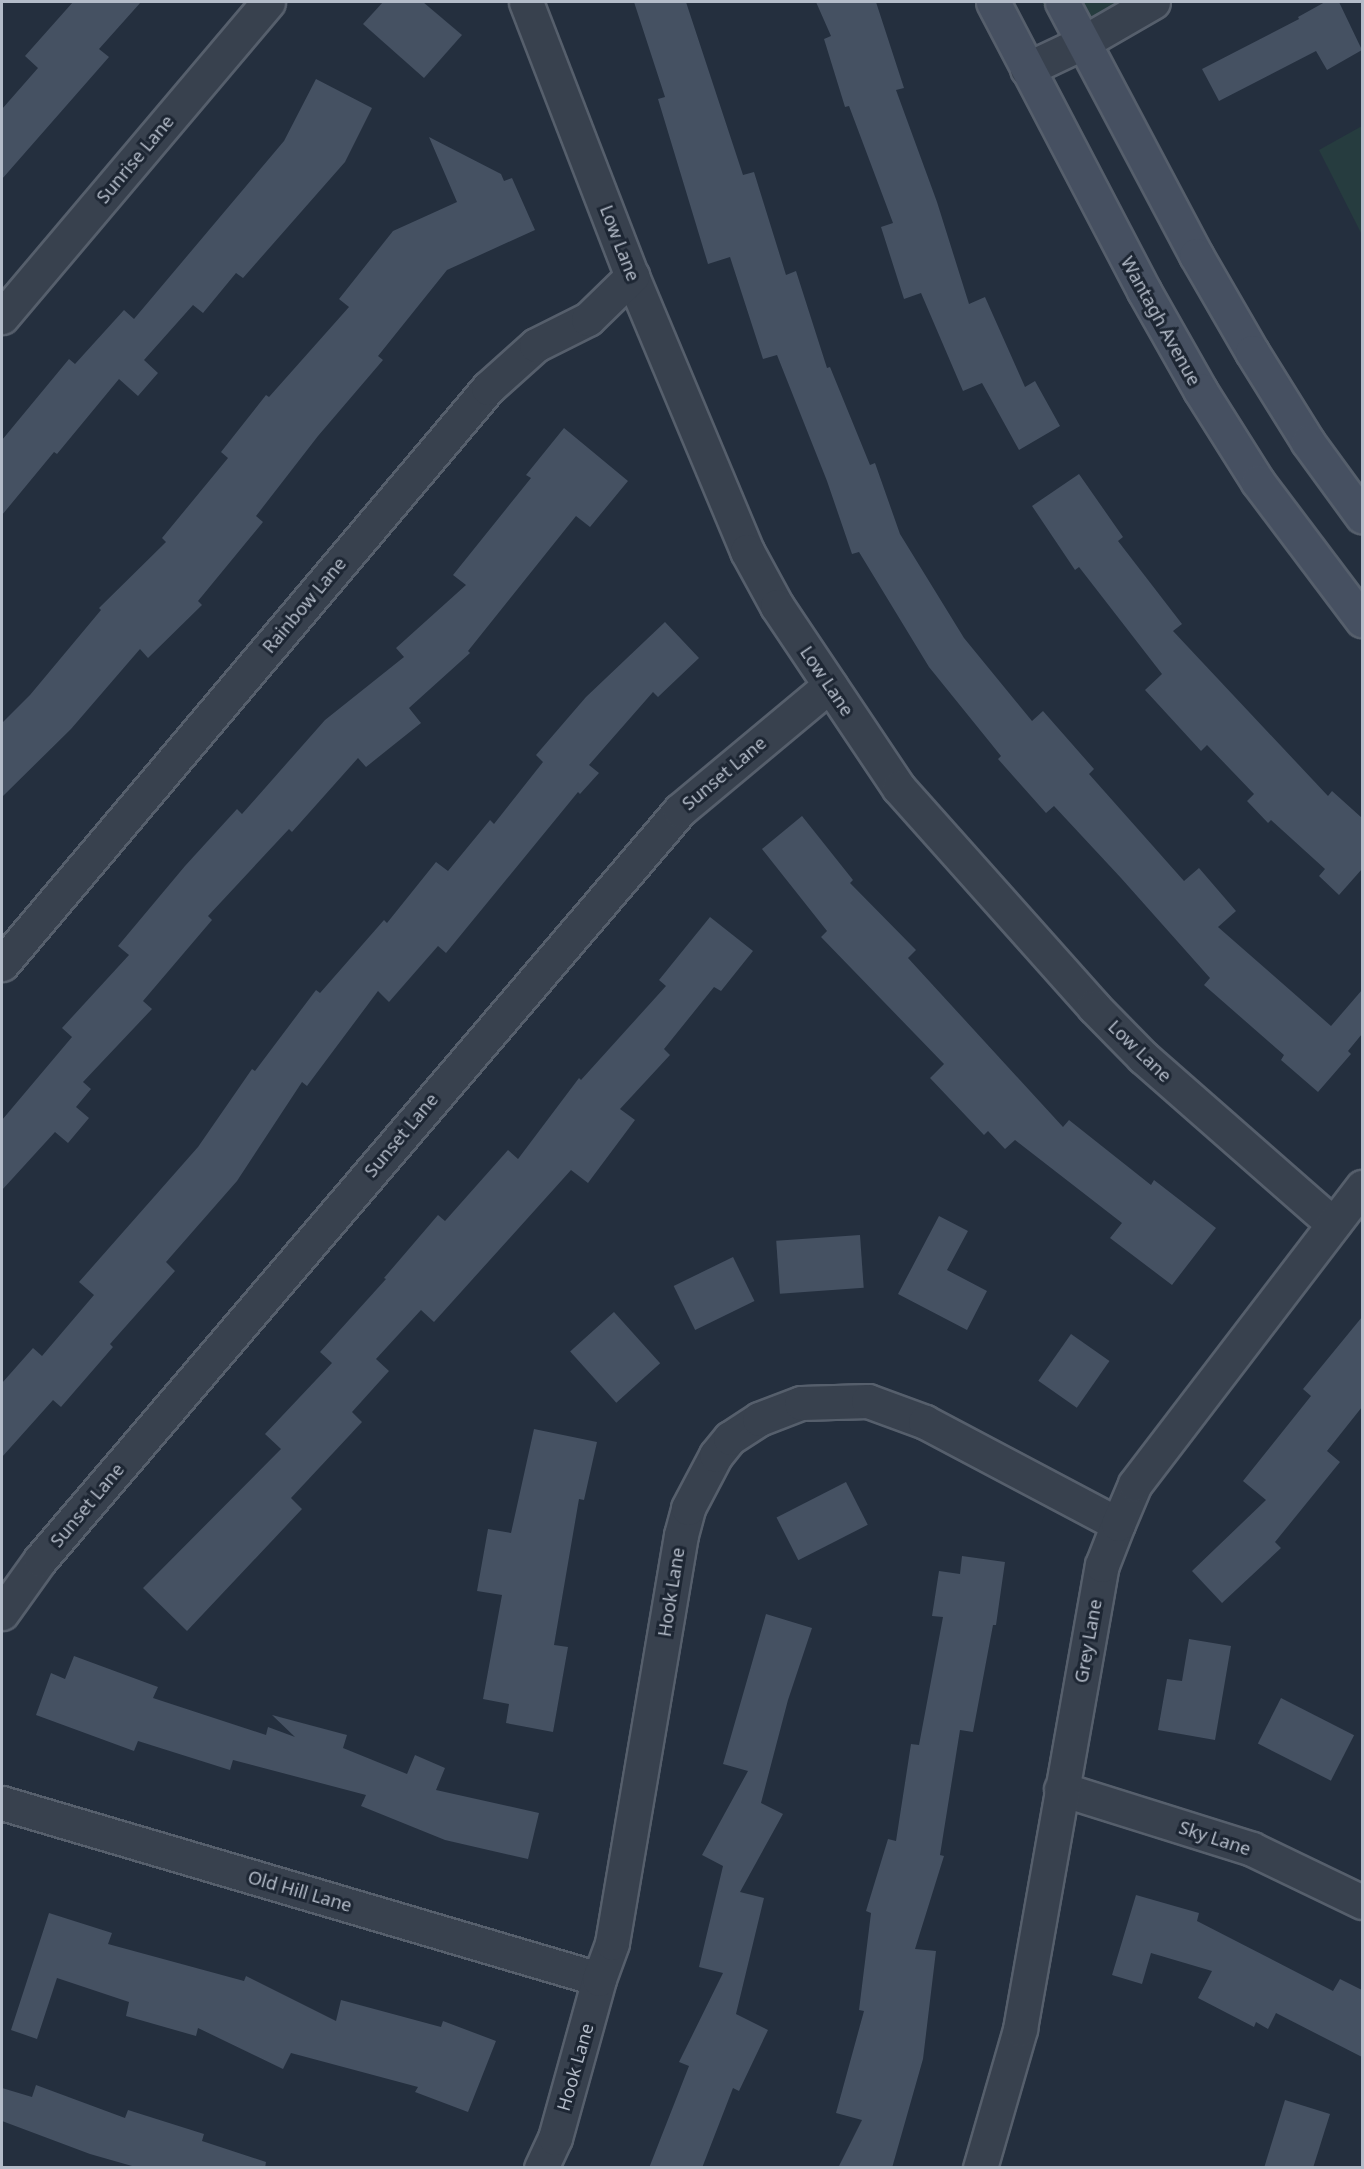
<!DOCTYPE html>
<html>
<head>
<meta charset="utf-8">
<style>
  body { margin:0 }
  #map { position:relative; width:1364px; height:2169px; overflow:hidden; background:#242f3e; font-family:"Noto Sans",sans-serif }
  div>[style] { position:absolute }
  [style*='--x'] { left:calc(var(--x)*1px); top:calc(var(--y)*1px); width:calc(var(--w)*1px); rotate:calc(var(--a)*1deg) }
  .green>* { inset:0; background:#263c3f }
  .building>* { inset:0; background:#455162; transform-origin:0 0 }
  .roads { filter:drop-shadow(2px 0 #565f6c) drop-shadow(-2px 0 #565f6c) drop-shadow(0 2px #565f6c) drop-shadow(0 -2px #565f6c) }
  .street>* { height:33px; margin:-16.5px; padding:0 16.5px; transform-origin:16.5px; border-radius:16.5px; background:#38414e }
  .secondary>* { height:33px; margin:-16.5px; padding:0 16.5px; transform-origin:16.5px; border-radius:16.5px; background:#465061 }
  span { translate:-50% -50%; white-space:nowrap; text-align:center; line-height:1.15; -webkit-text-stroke:6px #1d2633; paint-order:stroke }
  .street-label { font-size:18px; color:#b4bcc9 }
  .frame { position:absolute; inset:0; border:3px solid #b4bcc9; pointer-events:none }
</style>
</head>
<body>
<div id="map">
  <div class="green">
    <div style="clip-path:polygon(1042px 2px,1152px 2px,1065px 48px)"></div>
    <div style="clip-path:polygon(1362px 126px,1362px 235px,1319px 150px)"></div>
  </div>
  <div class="building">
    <div style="clip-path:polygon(73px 2px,141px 2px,99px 49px,109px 57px,2px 179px,2px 109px,38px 68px,25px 56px)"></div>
    <div style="clip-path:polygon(383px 2px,423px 2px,462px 35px,424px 78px,363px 24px)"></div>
    <div style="clip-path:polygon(634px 2px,686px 2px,743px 175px,754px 172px,786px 275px,796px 271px,827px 368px,830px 367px,870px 465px,875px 463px,900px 534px,964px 638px,1032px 721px,1043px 711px,1094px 769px,1089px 774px,1184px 881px,1199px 868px,1236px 911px,1218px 927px,1331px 1026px,1362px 990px,1362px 1034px,1348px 1051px,1351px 1054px,1318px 1092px,1281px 1060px,1284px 1055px,1204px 985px,1210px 978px,1121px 878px,1054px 806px,1046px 813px,998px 759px,1001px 756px,929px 667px,859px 552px,852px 554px,827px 481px,777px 355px,763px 359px,730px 257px,708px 264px,658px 99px,665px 97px)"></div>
    <div style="clip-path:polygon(816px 2px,876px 2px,904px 88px,896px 90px,937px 202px,969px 304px,985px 297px,1025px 387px,1035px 381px,1060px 426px,1019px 450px,982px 383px,963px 391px,921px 293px,904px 299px,881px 227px,893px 223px,849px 106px,845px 107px,824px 39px,831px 36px)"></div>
    <div style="clip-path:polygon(1325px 2px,1339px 2px,1362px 50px,1327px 70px,1316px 51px,1219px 101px,1202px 69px,1299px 19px,1298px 17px)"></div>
    <div style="clip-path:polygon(316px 79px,372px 108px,345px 162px,243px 278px,236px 273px,203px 313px,193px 305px,144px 360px,158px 373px,138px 396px,119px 379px,57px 454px,54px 452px,2px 515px,2px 440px,69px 359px,75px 364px,124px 310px,134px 319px,284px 141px)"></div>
    <div style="clip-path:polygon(429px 137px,501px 174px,504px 181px,512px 178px,535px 230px,447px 270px,378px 356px,383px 360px,318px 436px,256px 516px,263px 522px,198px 601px,202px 605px,148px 658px,140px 649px,71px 729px,2px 797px,2px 723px,30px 695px,101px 610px,99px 608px,166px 542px,162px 538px,228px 458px,221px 452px,266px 395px,269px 397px,349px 307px,339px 299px,393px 231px,457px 202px)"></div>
    <div style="clip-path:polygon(564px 428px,628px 481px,590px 527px,576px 516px,468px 651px,470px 653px,409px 708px,421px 723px,366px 767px,358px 758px,292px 832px,289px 829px,208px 916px,212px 920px,143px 1001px,152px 1009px,83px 1082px,91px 1089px,76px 1107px,89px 1118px,68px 1143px,55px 1132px,2px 1190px,2px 1120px,72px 1037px,62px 1028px,129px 955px,118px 946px,185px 866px,237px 809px,242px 814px,325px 720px,404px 657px,396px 648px,466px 585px,453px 575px,531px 478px,526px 475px)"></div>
    <div style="clip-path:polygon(1079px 474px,1123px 537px,1118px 541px,1182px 624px,1173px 631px,1328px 796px,1332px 791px,1362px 818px,1362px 869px,1339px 895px,1319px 876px,1325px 869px,1271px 820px,1268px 823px,1247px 801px,1254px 794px,1207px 745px,1201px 751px,1145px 690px,1162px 674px,1079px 567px,1075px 570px,1032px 506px)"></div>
    <div style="clip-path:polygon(665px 622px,699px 658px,658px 697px,653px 692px,589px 765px,599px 773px,580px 794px,578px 792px,446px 953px,438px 946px,389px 1002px,378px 991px,307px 1086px,302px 1082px,237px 1181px,166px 1262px,175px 1271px,110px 1344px,113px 1347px,61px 1407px,53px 1400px,2px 1457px,2px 1383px,33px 1348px,42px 1356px,94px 1295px,79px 1282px,198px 1147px,252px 1069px,255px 1071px,316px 990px,320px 993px,384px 920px,387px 923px,436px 862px,448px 871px,490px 820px,494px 824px,543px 762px,536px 755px,586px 697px)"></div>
    <div style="clip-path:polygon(802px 816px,853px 880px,850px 883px,916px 950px,908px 958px,1063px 1127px,1069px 1120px,1151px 1185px,1154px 1180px,1216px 1228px,1172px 1285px,1110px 1238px,1122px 1223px,1015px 1140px,1005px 1149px,988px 1131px,984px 1135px,930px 1078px,944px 1064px,821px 937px,827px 931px,762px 849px)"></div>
    <div style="clip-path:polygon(710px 917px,753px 951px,721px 991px,714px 987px,664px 1049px,670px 1055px,620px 1109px,635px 1120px,588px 1183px,571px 1170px,434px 1322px,421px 1310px,376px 1359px,389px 1371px,352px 1412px,362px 1422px,291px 1498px,302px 1509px,187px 1631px,143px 1588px,281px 1449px,265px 1434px,332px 1363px,320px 1352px,386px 1279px,384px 1278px,438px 1215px,445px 1221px,508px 1150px,518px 1159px,579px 1078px,581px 1080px,666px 986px,659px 980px)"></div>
    <div style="clip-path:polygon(939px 1216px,968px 1231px,947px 1270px,987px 1291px,967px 1330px,898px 1294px)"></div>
    <div style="left:860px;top:1235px;width:53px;height:84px;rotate:86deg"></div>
    <div style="left:733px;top:1257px;width:49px;height:66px;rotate:64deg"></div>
    <div style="left:614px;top:1312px;width:69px;height:59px;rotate:48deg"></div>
    <div style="clip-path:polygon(1362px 1317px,1362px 1407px,1327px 1451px,1340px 1462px,1275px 1542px,1281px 1548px,1222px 1603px,1192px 1571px,1266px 1500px,1243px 1481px,1311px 1396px,1303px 1389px)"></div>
    <div style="left:1071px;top:1334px;width:47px;height:57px;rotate:35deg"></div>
    <div style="clip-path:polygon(534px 1429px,597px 1442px,584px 1500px,579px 1499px,554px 1645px,568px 1647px,553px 1732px,506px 1723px,509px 1704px,483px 1699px,502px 1595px,477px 1591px,488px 1529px,511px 1533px)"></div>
    <div style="left:846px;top:1482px;width:48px;height:78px;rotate:63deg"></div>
    <div style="clip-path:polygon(962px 1556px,1005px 1562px,996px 1625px,993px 1625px,973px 1732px,960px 1730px,940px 1855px,944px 1856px,915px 1949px,936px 1951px,923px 2059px,892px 2168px,838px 2168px,862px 2120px,836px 2113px,864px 2011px,859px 2010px,871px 1913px,866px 1911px,888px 1839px,896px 1841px,911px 1744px,919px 1745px,943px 1617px,932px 1616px,939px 1571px,960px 1574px)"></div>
    <div style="clip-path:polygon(766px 1614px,812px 1628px,788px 1700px,761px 1803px,783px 1814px,740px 1892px,764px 1898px,736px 2014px,768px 2030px,739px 2091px,733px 2088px,702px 2168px,649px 2168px,689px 2066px,679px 2062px,723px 1973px,699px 1967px,723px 1866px,702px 1855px,748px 1771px,723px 1764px)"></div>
    <div style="clip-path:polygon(1189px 1639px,1231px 1646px,1215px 1740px,1158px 1730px,1167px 1679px,1182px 1681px)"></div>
    <div style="clip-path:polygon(74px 1656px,158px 1687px,153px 1698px,266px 1735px,268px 1727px,295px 1737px,272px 1715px,347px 1735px,343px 1748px,407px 1774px,415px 1755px,445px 1768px,436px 1790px,539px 1813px,528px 1859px,445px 1840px,361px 1806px,366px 1795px,233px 1760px,230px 1770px,138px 1741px,134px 1751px,36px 1715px,51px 1673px,65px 1679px)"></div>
    <div style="left:1281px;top:1698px;width:82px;height:51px;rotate:27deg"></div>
    <div style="clip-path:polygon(1136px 1895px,1199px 1913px,1197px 1921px,1333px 1991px,1340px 1979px,1362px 1990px,1362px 2057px,1276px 2013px,1268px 2029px,1256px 2022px,1254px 2027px,1198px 1998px,1212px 1971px,1151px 1953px,1142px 1984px,1112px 1975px)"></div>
    <div style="clip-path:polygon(49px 1913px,112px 1933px,108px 1944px,244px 1981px,246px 1976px,336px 2021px,341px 2000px,441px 2027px,443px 2021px,496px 2041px,468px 2112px,415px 2092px,418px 2087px,291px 2053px,283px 2069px,198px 2028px,196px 2036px,126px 2016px,129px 2002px,57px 1978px,37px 2039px,11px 2030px)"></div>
    <div style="clip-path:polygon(36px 2085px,125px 2118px,128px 2110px,204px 2134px,202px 2141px,266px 2162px,265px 2168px,139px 2168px,90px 2154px,2px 2121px,2px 2088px,32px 2097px)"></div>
    <div style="clip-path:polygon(1285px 2100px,1330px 2114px,1313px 2168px,1264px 2168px)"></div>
  </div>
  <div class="roads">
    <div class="street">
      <div style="--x:526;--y:2;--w:294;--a:68.9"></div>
      <div style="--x:632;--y:276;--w:298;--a:67.3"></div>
      <div style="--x:747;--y:551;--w:63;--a:61.4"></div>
      <div style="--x:777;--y:606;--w:219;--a:56.2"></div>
      <div style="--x:899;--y:788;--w:293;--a:48.3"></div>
      <div style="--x:1094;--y:1007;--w:70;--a:45.6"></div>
      <div style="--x:1143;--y:1057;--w:253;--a:41.3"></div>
      <div style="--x:1027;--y:69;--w:61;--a:-25.3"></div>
      <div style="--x:1082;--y:43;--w:82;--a:-30"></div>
      <div style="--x:2;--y:317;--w:412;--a:-49.8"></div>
      <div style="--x:2;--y:964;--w:754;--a:-49.84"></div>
      <div style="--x:488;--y:388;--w:64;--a:-41.9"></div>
      <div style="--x:536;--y:345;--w:58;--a:-26.6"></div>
      <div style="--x:588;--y:319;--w:62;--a:-44.3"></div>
      <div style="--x:2;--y:1613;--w:65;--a:-54.4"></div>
      <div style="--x:40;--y:1560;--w:986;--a:-49.52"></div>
      <div style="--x:680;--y:810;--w:195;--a:-39.8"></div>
      <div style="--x:1061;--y:1789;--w:200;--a:17.4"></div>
      <div style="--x:1252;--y:1849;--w:122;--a:25.7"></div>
      <div style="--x:2;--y:1803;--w:622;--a:16.43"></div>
      <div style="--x:541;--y:2168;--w:33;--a:-65"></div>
      <div style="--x:555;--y:2138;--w:165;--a:-74.5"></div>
      <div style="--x:599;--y:1979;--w:38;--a:-70"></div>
      <div style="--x:612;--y:1943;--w:414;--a:-80.4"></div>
      <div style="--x:681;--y:1535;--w:28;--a:-75"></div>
      <div style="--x:688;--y:1508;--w:60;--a:-62.2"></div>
      <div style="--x:716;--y:1455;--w:22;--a:-51"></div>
      <div style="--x:730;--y:1438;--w:35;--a:-33"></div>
      <div style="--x:759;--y:1419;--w:45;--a:-20.9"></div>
      <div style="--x:801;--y:1403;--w:67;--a:-1.7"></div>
      <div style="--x:868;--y:1401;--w:61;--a:20.2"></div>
      <div style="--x:925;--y:1422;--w:218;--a:27.9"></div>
      <div style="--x:980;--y:2168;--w:145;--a:-73.9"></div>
      <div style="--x:1020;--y:2029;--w:471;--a:-80"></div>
      <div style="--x:1102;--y:1565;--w:44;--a:-68.7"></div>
      <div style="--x:1118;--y:1524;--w:43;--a:-67"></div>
      <div style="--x:1135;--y:1484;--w:374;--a:-52.6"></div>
    </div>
    <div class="secondary">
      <div style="--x:993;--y:2;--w:326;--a:62.4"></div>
      <div style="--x:1144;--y:291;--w:114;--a:60.5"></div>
      <div style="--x:1200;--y:390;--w:109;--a:57.8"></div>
      <div style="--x:1258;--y:482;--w:173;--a:53"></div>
      <div style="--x:1062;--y:2;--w:286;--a:62.1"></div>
      <div style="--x:1196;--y:255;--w:112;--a:60"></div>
      <div style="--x:1252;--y:352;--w:106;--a:58.1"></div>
      <div style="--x:1308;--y:442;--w:92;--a:53.9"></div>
    </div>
  </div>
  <div class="street-label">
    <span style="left:135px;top:159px;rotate:-50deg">Sunrise Lane</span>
    <span style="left:620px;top:243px;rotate:69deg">Low Lane</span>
    <span style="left:1161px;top:321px;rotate:61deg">Wantagh Avenue</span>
    <span style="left:304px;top:605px;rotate:-50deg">Rainbow Lane</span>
    <span style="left:827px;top:681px;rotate:56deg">Low Lane</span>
    <span style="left:724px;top:773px;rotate:-40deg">Sunset Lane</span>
    <span style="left:1140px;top:1051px;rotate:44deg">Low Lane</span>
    <span style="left:401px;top:1135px;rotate:-50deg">Sunset Lane</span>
    <span style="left:87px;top:1505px;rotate:-50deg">Sunset Lane</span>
    <span style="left:671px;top:1592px;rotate:-81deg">Hook Lane</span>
    <span style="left:1088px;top:1641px;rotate:-80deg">Grey Lane</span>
    <span style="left:1215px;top:1838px;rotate:18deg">Sky Lane</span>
    <span style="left:300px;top:1891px;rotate:16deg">Old Hill Lane</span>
    <span style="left:575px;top:2067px;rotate:-74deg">Hook Lane</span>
  </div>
  <div class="frame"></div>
</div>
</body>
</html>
